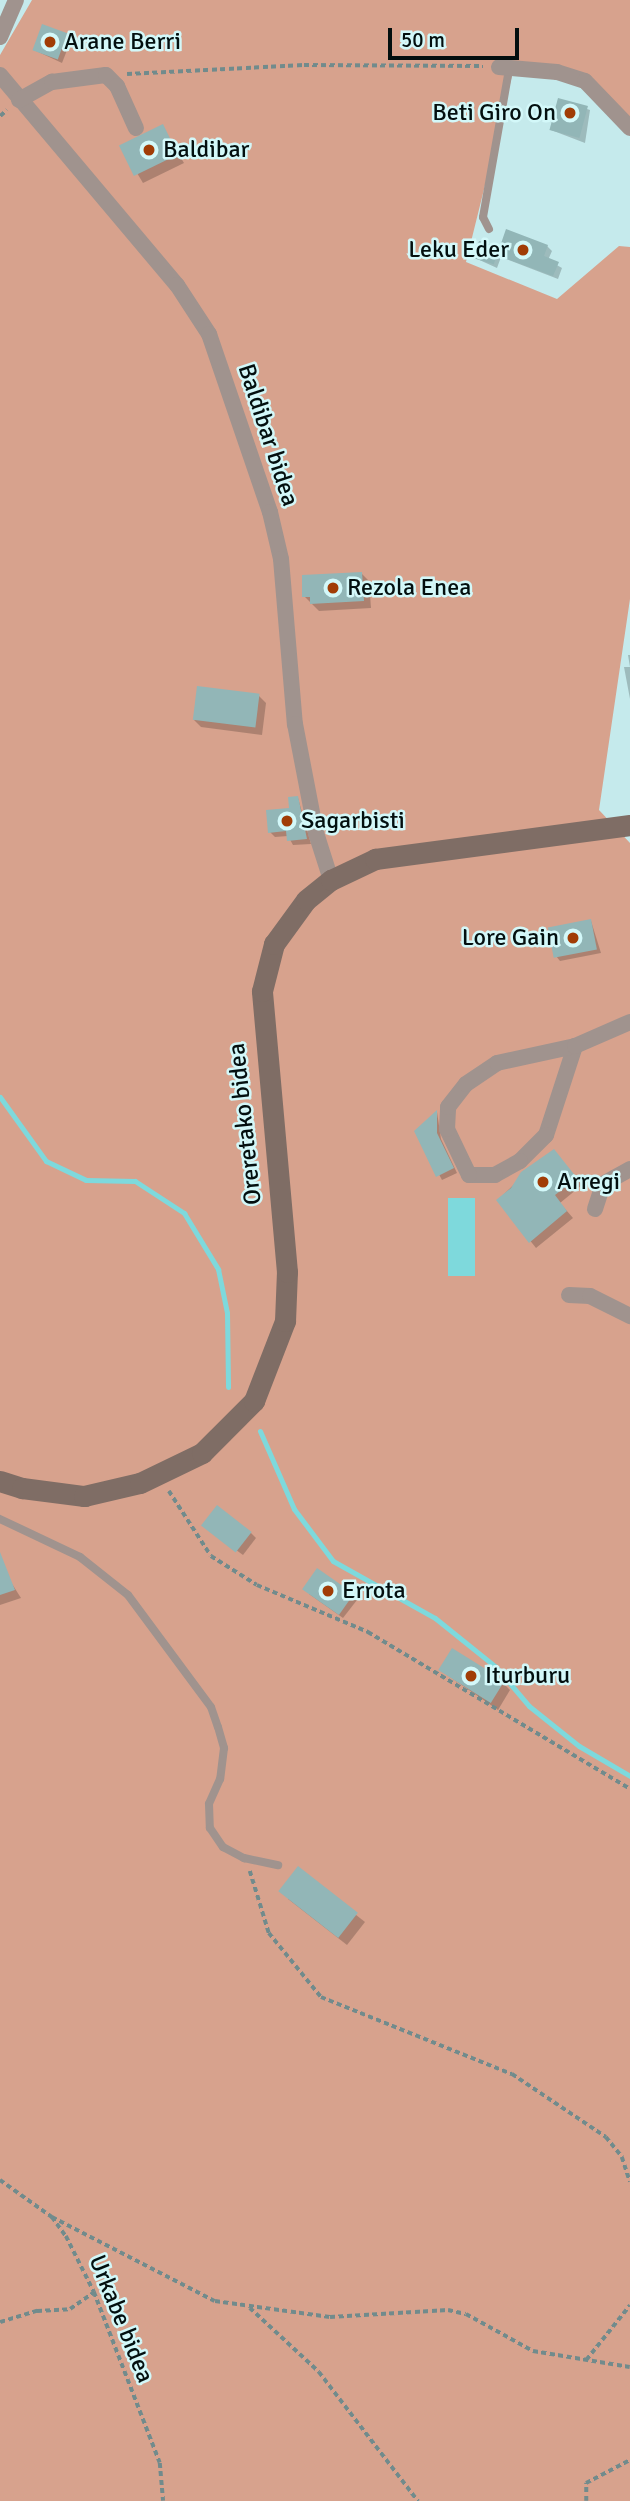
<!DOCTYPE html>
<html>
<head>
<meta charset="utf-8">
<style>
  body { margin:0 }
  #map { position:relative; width:630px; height:2501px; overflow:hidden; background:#c5eaec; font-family:Signika,sans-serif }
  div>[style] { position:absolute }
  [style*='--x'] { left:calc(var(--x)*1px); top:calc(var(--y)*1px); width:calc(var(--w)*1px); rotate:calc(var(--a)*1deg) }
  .green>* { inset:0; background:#d7a28d }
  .water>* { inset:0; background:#7ed9dc; transform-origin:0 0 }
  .shadow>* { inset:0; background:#0003 }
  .stream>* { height:5px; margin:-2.5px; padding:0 2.5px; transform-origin:2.5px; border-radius:2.5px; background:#7ed9dc }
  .building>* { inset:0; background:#92b6b7; transform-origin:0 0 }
  .path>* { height:3.5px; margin-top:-1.75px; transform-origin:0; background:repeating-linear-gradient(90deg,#718b8c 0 5px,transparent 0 8.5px) }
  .lane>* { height:8px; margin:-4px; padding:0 4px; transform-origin:4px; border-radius:4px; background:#a0938e }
  .street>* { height:16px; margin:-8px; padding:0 8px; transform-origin:8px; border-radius:8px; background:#a0938e }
  .secondary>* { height:21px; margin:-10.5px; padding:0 10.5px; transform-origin:10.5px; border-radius:10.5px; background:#7f6d65 }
  .dots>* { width:19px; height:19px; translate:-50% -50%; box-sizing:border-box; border:4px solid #d3f8f9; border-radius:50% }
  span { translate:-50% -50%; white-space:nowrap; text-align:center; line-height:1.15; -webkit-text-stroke:5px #d3f8f9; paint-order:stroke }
  .poi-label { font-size:24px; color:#030f0f }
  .left { translate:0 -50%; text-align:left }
  .right { translate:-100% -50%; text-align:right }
  .street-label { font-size:24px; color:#030f0f }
  .scale { position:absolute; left:388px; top:28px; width:131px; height:32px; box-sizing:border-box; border:4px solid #030f0f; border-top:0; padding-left:9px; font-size:21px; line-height:24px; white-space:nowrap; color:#030f0f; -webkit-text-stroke:5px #d3f8f9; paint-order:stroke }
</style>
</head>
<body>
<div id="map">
  <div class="green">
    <div style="clip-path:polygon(32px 0,630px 0,630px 121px,578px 79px,513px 72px,466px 262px,557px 299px,619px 246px,630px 247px,630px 599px,599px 810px,630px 843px,630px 2501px,0 2501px,0 55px)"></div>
  </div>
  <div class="water">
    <div style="left:448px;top:1198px;width:27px;height:78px"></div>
  </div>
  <div class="shadow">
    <div style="clip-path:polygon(66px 35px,71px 40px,62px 63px,34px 50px)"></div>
    <div style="clip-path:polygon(560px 100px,590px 110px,585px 143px,551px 130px)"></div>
    <div style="clip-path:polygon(162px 126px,184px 163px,143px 183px,121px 146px)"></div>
    <div style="clip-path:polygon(547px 246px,552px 251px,548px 260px,562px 268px,558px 279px,501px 257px,497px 268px,475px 258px,498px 248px)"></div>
    <div style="clip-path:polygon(362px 574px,369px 581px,371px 608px,319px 611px,304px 596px)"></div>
    <div style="clip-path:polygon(628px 655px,630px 655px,630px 699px,624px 667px,630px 667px)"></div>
    <div style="clip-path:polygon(258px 695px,266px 703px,262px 735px,201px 727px,194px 720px)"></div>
    <div style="clip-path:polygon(298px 798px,311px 844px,293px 845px,288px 836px,275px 837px,270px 832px)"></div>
    <div style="clip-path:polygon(591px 921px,601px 953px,560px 961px,556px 956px)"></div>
    <div style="clip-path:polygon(437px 1112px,441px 1139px,457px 1173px,442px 1180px,416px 1131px)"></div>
    <div style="clip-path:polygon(554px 1151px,582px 1185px,560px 1203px,573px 1218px,536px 1248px,498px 1200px,539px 1160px)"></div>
    <div style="clip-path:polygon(209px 1530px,251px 1533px,256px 1538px,243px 1555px)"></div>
    <div style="clip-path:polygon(0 1565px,21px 1598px,0 1605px)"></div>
    <div style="clip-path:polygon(309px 1594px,352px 1595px,357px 1600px,343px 1618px)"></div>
    <div style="clip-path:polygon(440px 1670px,503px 1683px,510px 1690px,498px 1710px)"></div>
    <div style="clip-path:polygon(298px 1869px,365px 1922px,347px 1945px,288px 1899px)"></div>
  </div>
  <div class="stream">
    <div style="--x:0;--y:1097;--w:79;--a:54.3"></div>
    <div style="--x:46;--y:1161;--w:44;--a:25.4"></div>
    <div style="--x:86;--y:1180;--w:49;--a:1.2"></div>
    <div style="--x:135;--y:1181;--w:59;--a:33.1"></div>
    <div style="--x:184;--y:1213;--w:66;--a:58.7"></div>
    <div style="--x:218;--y:1269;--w:45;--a:78.4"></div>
    <div style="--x:227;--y:1313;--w:74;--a:89.2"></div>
    <div style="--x:260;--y:1431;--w:85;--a:66.4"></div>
    <div style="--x:294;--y:1509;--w:65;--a:53.1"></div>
    <div style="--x:333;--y:1561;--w:117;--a:29.2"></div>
    <div style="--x:435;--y:1618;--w:78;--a:38.8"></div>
    <div style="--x:496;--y:1667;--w:51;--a:49.8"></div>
    <div style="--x:529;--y:1706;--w:64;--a:38.7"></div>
    <div style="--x:579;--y:1746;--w:59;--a:30.5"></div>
  </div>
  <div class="building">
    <div style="left:42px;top:24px;width:27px;height:28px;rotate:20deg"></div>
    <div style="left:558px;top:98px;width:31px;height:33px;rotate:15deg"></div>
    <div style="left:163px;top:124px;width:34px;height:49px;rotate:64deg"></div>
    <div style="clip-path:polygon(506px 229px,548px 245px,544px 256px,559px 262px,553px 276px,497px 255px)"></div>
    <div style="left:479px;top:241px;width:21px;height:18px;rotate:17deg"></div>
    <div style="clip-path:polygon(362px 572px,364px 601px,310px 604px,310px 597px,302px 597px,302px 575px)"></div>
    <div style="left:197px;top:686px;width:63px;height:34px;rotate:7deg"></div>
    <div style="clip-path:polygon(298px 796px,307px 839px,287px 841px,286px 831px,268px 833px,266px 810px,289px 808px,288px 797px)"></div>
    <div style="left:591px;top:919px;width:31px;height:44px;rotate:79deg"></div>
    <div style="clip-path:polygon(437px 1110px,437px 1133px,454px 1168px,436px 1177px,414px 1131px)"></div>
    <div style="clip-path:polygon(554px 1149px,577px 1178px,555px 1195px,567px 1211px,529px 1243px,496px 1200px,511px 1188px,521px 1172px)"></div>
    <div style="left:217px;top:1505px;width:44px;height:26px;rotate:38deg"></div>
    <div style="clip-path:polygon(0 1552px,15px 1590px,0 1595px)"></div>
    <div style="left:317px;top:1568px;width:45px;height:26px;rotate:35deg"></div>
    <div style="left:452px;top:1648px;width:62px;height:26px;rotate:32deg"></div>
    <div style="left:298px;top:1866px;width:76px;height:32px;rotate:38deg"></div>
  </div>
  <div class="path">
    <div style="--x:127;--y:74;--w:177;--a:-2.9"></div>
    <div style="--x:304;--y:65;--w:179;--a:0.3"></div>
    <div style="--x:0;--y:116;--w:9;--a:-41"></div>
    <div style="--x:169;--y:1491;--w:77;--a:57.1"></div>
    <div style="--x:211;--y:1556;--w:54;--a:32.2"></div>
    <div style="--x:257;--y:1585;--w:121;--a:22.9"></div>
    <div style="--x:368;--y:1632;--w:305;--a:30.9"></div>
    <div style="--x:250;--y:1871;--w:65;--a:73"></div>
    <div style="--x:269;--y:1933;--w:82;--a:50.9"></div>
    <div style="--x:321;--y:1997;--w:206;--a:22"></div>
    <div style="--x:512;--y:2074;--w:113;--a:33.8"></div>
    <div style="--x:606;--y:2137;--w:26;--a:51"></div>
    <div style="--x:622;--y:2157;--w:26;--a:72"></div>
    <div style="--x:0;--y:2180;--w:64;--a:35.4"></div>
    <div style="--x:52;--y:2217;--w:24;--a:54"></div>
    <div style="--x:66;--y:2236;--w:63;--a:63.4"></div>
    <div style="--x:94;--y:2292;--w:183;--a:68.9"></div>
    <div style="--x:160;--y:2463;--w:38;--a:85"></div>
    <div style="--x:52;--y:2217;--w:183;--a:27.3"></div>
    <div style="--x:215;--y:2301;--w:116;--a:7.9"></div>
    <div style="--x:330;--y:2317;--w:118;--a:-3.4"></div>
    <div style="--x:448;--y:2310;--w:18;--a:13"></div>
    <div style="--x:466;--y:2314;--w:77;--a:28.9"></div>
    <div style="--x:533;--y:2351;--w:98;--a:9.4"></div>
    <div style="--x:250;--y:2308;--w:94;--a:42.8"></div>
    <div style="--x:319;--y:2372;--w:163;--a:52.5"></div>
    <div style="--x:0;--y:2322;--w:39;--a:-17"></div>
    <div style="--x:37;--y:2311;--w:33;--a:-3"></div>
    <div style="--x:70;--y:2309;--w:29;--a:-35"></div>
    <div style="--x:586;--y:2360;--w:70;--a:-51.3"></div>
    <div style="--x:586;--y:2501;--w:18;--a:-90"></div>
    <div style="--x:586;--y:2483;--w:50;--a:-27.6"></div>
  </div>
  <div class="lane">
    <div style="--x:489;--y:229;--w:13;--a:-117"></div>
    <div style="--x:483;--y:217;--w:150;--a:-80"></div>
    <div style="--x:0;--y:1519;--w:89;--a:25.4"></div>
    <div style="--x:80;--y:1557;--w:61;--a:38.4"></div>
    <div style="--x:128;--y:1595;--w:139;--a:53.5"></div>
    <div style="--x:211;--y:1707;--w:21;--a:71"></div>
    <div style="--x:218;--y:1727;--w:22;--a:74"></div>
    <div style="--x:224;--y:1748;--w:31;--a:97"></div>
    <div style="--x:220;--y:1779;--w:27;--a:114"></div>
    <div style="--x:209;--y:1804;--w:24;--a:88"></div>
    <div style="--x:210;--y:1828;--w:23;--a:56"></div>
    <div style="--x:223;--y:1847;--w:24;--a:28"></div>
    <div style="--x:244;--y:1858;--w:35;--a:12"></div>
  </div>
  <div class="street">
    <div style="--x:0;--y:37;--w:40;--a:-66.6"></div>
    <div style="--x:499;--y:67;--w:58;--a:4.9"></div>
    <div style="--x:557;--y:72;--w:29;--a:18"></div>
    <div style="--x:585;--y:81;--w:65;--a:46.2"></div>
    <div style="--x:0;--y:75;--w:275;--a:49.9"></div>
    <div style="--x:177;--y:285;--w:59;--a:56.9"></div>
    <div style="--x:209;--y:334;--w:188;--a:71.1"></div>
    <div style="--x:270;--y:512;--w:48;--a:76.8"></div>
    <div style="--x:281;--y:559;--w:166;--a:85.2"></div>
    <div style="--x:295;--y:724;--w:111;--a:79.1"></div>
    <div style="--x:316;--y:833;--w:49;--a:72.3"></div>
    <div style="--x:19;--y:100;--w:38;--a:-29"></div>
    <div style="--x:52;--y:82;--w:54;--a:-7.4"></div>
    <div style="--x:106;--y:75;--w:16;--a:45"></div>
    <div style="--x:117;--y:86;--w:46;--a:65.7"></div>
    <div style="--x:575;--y:1046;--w:94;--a:108"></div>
    <div style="--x:546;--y:1135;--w:37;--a:135"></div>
    <div style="--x:520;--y:1161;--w:29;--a:151"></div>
    <div style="--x:495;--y:1175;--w:26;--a:180"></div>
    <div style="--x:469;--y:1175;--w:51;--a:-115.6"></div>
    <div style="--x:447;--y:1129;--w:22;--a:-87"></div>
    <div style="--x:448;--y:1107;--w:29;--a:-52"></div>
    <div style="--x:466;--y:1084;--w:37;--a:-34"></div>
    <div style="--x:497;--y:1063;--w:80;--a:-12.3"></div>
    <div style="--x:575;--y:1046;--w:60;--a:-23.6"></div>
    <div style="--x:595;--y:1209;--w:26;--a:-72"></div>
    <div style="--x:603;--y:1184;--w:31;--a:-29"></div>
    <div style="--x:569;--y:1295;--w:21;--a:3"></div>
    <div style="--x:590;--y:1296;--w:45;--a:26.6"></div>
  </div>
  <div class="secondary">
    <div style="--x:0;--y:1481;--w:23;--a:18"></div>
    <div style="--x:22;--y:1488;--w:63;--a:7.4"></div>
    <div style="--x:84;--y:1496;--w:57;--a:-13.1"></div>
    <div style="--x:140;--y:1483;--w:69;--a:-25.8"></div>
    <div style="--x:202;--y:1453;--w:74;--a:-45"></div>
    <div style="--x:254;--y:1401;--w:86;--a:-68.8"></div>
    <div style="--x:285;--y:1321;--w:49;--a:-87.7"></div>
    <div style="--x:287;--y:1272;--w:282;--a:-95.1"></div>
    <div style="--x:262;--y:991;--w:49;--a:-75.7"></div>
    <div style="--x:274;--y:944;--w:54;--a:-54"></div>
    <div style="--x:306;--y:900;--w:32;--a:-39"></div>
    <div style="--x:331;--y:880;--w:49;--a:-25.5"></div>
    <div style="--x:375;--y:859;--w:257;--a:-7.6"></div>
  </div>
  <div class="dots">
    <div style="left:50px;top:42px;background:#a13d07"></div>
    <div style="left:570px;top:113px;background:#a13d07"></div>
    <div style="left:149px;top:150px;background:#a13d07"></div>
    <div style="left:523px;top:250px;background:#a13d07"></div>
    <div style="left:333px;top:588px;background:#a13d07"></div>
    <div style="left:287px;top:821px;background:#a13d07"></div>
    <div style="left:573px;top:938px;background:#a13d07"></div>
    <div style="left:543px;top:1182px;background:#a13d07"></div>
    <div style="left:328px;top:1591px;background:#a13d07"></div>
    <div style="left:471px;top:1676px;background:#a13d07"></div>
  </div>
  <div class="poi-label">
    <span class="left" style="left:64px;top:42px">Arane Berri</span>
    <span class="right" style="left:556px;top:113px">Beti Giro On</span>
    <span class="left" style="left:163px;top:150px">Baldibar</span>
    <span class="right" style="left:509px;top:250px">Leku Eder</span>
    <span class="left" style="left:347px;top:588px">Rezola Enea</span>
    <span class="left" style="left:301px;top:821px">Sagarbisti</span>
    <span class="right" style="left:559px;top:938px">Lore Gain</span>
    <span class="left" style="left:557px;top:1182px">Arregi</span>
    <span class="left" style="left:342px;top:1591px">Errota</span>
    <span class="left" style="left:485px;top:1676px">Iturburu</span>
  </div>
  <div class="street-label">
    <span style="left:268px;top:435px;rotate:72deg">Baldibar bidea</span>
    <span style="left:245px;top:1124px;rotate:-96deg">Oreretako bidea</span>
    <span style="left:121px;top:2319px;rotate:68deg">Urkabe bidea</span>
  </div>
  <div class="scale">50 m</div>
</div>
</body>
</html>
